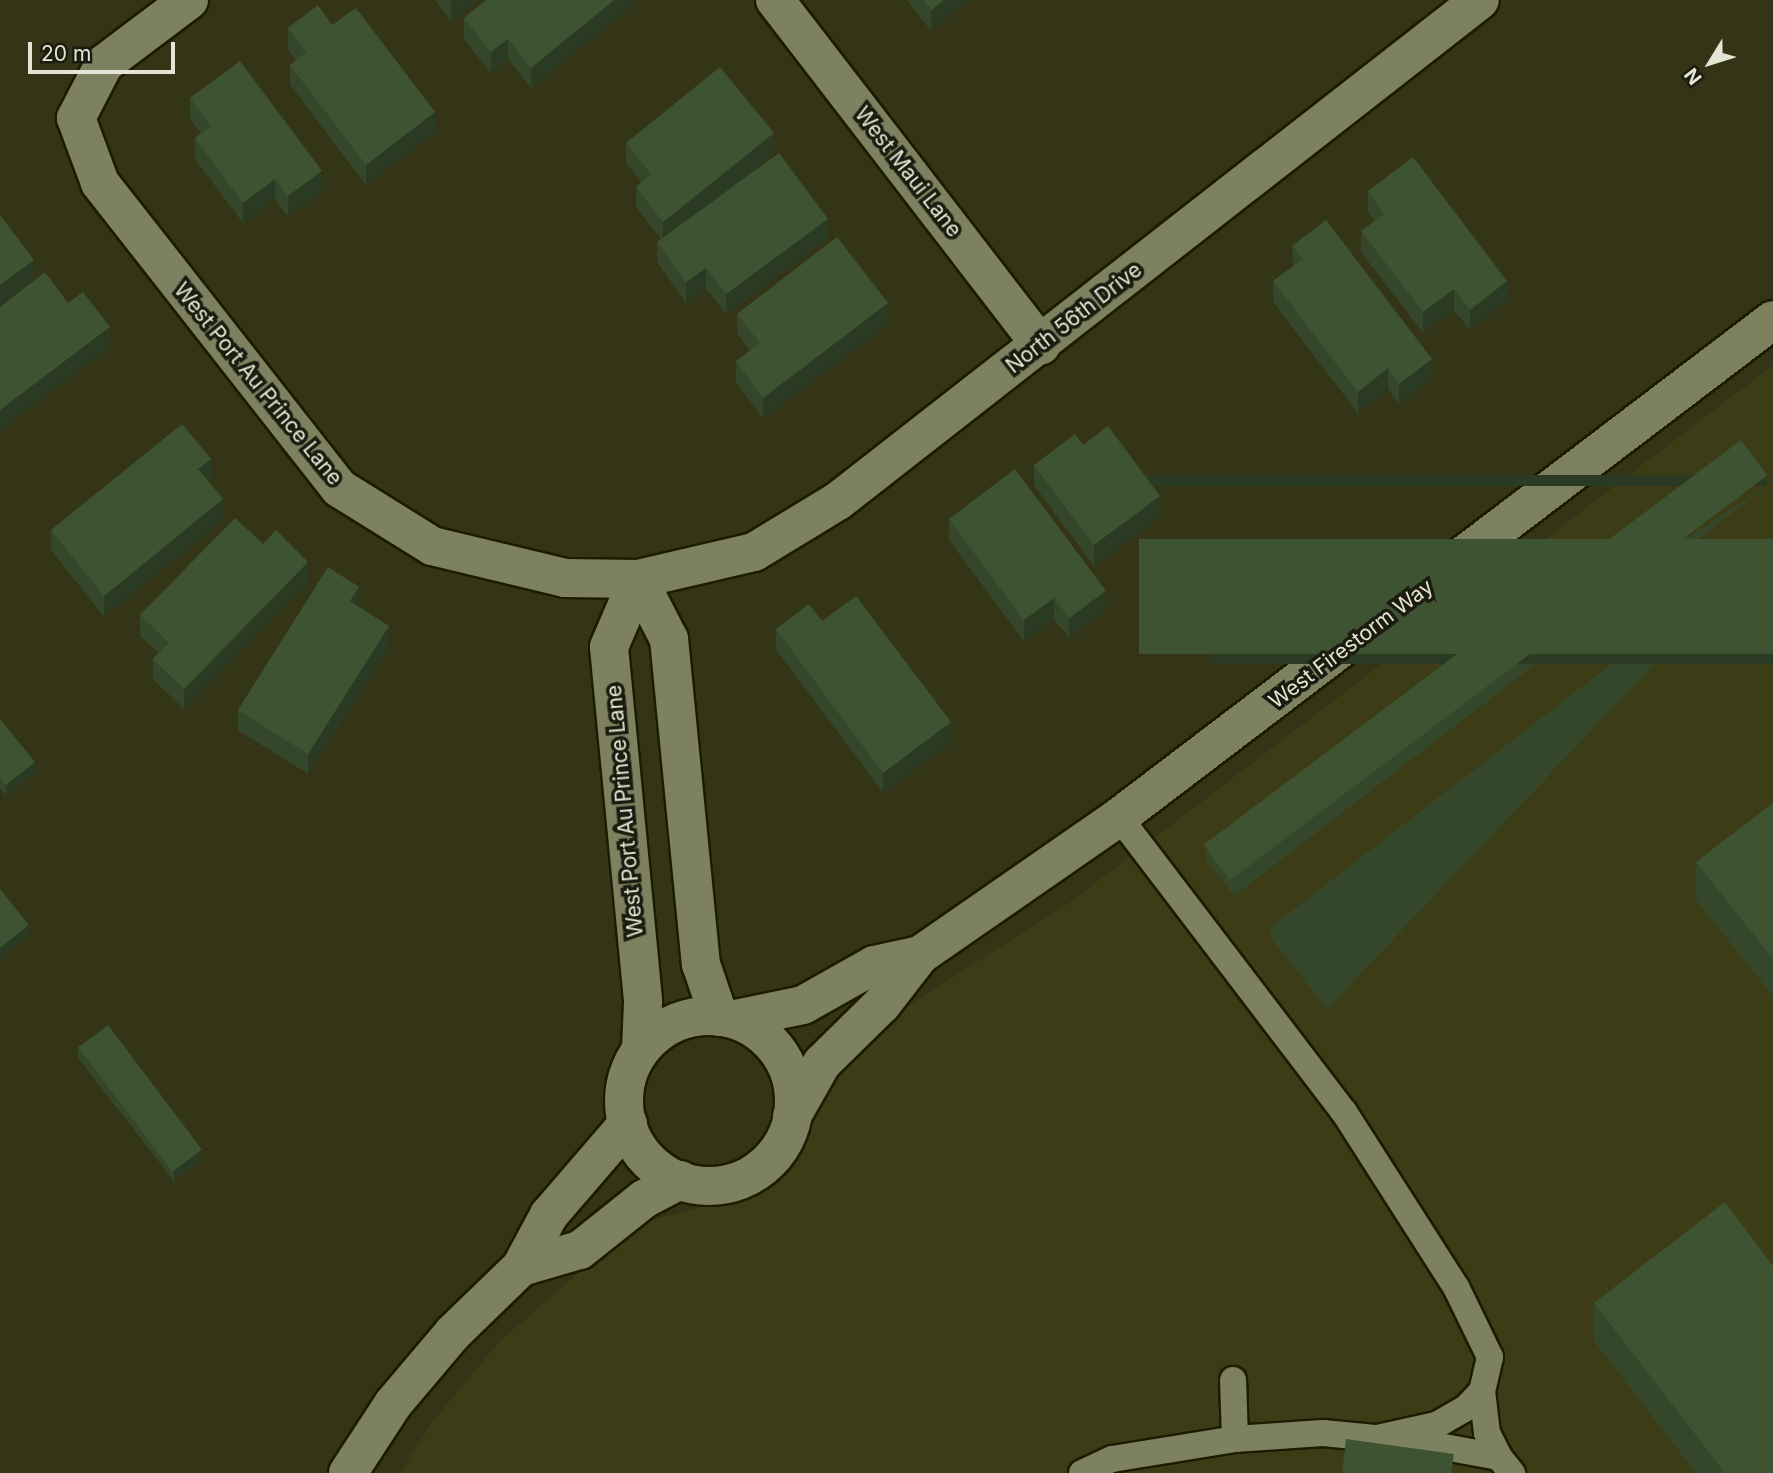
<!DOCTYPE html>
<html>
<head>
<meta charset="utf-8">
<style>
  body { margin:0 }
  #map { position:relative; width:1773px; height:1473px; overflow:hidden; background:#343517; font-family:Inter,sans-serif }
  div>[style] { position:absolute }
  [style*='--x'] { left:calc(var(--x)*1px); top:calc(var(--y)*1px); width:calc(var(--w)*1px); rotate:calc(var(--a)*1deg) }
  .built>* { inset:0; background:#3c3d17 }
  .roads { filter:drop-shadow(2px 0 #1c1c01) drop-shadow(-2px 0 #1c1c01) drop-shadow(0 2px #1c1c01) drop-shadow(0 -2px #1c1c01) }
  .service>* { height:26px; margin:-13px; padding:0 13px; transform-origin:13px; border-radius:13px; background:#7e8160 }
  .minor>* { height:38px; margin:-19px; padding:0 19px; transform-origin:19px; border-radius:19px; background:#7e8160 }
  .tertiary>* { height:38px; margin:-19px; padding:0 19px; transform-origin:19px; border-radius:19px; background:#7e8160 }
  .tertiary>.ring { margin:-19px; padding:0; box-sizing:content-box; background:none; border:38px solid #7e8160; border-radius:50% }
  .wall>* { inset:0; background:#35472a }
  .shaded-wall>* { inset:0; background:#2b3a22; transform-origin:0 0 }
  .building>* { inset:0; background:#3e5331; transform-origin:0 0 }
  span { translate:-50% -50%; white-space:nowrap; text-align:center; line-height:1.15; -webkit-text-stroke:7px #1b1c0f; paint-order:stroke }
  .street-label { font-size:21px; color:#e4e5d4 }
  .north { position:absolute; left:1675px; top:28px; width:70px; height:70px; -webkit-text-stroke:5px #1b1c0f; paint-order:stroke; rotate:232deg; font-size:19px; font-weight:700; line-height:28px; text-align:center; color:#e4e5d4 }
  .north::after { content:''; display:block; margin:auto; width:24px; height:32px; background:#e4e5d4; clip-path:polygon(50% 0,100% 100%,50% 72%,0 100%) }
  .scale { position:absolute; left:28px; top:42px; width:147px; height:32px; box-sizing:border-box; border:4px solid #e4e5d4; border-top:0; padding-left:9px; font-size:21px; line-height:24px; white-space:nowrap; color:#e4e5d4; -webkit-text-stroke:5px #1b1c0f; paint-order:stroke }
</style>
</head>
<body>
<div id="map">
  <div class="built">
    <div style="clip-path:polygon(1773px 365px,1773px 1473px,400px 1473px,431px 1424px,499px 1342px,591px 1262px,645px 1222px,761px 1191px,792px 1166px,818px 1093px,891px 1017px,1072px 901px)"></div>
  </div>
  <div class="roads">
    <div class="service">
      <div style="--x:1119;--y:817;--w:371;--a:52.7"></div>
      <div style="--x:1344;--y:1112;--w:208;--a:57.4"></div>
      <div style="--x:1456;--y:1287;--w:78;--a:64.1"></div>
      <div style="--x:1490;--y:1357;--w:35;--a:103"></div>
      <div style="--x:1482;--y:1391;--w:23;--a:133"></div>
      <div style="--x:1466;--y:1408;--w:34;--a:150"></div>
      <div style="--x:1436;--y:1425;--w:60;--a:167.6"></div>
      <div style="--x:1482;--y:1391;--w:42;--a:83.2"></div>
      <div style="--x:1487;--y:1433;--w:27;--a:63"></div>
      <div style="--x:1235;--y:1439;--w:88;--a:-3.9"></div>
      <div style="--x:1323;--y:1433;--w:94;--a:5.5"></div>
      <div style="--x:1417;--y:1442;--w:83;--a:10.4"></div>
      <div style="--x:1499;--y:1457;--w:21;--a:51"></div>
      <div style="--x:1082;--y:1473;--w:33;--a:-25"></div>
      <div style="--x:1112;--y:1459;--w:125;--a:-9.2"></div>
      <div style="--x:1235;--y:1439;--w:59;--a:-91.9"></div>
    </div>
    <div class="minor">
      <div style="--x:189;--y:0;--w:106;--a:143"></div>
      <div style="--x:104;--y:64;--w:61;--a:117.4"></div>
      <div style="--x:76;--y:118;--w:69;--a:69.7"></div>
      <div style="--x:100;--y:183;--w:387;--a:51.9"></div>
      <div style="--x:339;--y:488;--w:110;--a:31.9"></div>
      <div style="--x:432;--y:546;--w:137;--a:13.5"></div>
      <div style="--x:565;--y:578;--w:73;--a:0.8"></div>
      <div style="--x:638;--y:579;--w:119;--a:-13.1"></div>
      <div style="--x:754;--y:552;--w:98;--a:-31.3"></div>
      <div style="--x:838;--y:501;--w:814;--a:-37.97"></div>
      <div style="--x:775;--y:0;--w:436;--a:52.4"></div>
      <div style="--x:638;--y:579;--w:74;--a:113.1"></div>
      <div style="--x:609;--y:647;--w:357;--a:84.5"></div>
      <div style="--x:643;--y:1002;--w:47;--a:92.4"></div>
      <div style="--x:638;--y:579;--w:68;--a:62.7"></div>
      <div style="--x:669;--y:639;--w:327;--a:84.4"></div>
      <div style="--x:701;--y:964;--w:56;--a:71.2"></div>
    </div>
    <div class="tertiary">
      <div class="ring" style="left:624px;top:1016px;width:132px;height:132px"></div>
      <div style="--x:735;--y:1019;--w:69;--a:-11.6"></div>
      <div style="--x:803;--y:1005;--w:81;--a:-29.4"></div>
      <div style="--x:874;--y:965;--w:47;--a:-12.3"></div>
      <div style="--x:792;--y:1116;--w:61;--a:-60.5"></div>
      <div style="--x:822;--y:1063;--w:84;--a:-44.5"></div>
      <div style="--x:882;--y:1004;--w:62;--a:-52.2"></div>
      <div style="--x:920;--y:955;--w:242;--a:-34.7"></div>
      <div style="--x:1119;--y:817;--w:821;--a:-37.23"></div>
      <div style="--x:521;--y:1267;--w:61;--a:-16.1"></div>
      <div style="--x:580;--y:1250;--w:82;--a:-38.6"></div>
      <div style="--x:644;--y:1199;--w:41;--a:-27.8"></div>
      <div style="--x:348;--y:1473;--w:82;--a:-56.9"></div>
      <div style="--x:393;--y:1404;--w:93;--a:-49.8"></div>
      <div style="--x:453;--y:1333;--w:95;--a:-44.1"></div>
      <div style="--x:521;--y:1267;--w:59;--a:-61.7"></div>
      <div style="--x:549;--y:1215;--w:121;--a:-49.3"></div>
    </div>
  </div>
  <div class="wall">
    <div style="clip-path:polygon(435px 0,478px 0,451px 21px)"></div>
    <div style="clip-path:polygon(638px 0,531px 88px,508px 59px,491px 73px,464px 39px,464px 18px)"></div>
    <div style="clip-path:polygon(907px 0,969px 0,931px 31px)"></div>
    <div style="clip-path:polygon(332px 25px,435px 133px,366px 185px,290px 85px,290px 65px,296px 60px,288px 49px,288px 28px)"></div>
    <div style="clip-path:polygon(190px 98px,322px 192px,288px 216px,275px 199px,243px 223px,195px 159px,195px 138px,201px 133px,190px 119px)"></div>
    <div style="clip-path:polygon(626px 143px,774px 153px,738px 183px,828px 239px,726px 314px,706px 288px,686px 303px,657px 262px,657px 242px,661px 239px,636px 207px,636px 187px,641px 182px,626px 163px)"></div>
    <div style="clip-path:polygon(1368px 191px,1507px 301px,1470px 330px,1454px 310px,1423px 333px,1361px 252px,1361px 231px,1375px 221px,1368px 212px)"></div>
    <div style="clip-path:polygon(1292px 246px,1432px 379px,1399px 404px,1388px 389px,1358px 413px,1273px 302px,1273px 281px,1293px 267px)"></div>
    <div style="clip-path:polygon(737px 314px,888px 324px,763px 418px,736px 382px,736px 361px,750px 351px,737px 334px)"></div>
    <div style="clip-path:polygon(1083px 445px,1160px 517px,1094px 566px,1034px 485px,1034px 465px)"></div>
    <div style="clip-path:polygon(211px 479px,208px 481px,223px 520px,104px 617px,51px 550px,51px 530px)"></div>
    <div style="clip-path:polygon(1767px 486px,1234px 896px,1206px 859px,1206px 849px)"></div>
    <div style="clip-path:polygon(949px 519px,1106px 611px,1069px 638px,1054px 619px,1024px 641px,949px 540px)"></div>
    <div style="clip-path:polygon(1773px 539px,1327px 1009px,1271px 938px,1271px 927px)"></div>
    <div style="clip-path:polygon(263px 544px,308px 583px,184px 709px,153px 679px,153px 659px,159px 653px,140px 636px,140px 615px)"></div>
    <div style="clip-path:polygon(359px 607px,389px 647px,308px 774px,238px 730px,238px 710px)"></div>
    <div style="clip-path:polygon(776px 629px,951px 743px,883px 793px,776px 650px)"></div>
    <div style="clip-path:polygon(0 719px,35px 773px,6px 796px,0 788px)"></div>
    <div style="clip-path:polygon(1773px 803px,1773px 996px,1696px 900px,1696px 862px)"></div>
    <div style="clip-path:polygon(78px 1047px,202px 1159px,174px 1181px,78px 1058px)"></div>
    <div style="clip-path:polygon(1594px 1303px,1773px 1473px,1696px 1473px,1594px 1341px)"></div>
  </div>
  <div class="shaded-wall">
    <div style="clip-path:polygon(451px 0,478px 0,451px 21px)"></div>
    <div style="clip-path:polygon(614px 0,638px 0,638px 1px,531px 88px,531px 68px)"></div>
    <div style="clip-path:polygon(944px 0,969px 0,931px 31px,931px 10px)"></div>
    <div style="clip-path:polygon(508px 39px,508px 59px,491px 73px,491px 52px)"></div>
    <div style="clip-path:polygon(435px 112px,435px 133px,366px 185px,366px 165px)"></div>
    <div style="clip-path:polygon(774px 133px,774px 153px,663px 243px,663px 222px)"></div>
    <div style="clip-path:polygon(322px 171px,322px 192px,288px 216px,288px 196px)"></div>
    <div style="clip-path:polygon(275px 179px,275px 199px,243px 223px,243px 203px)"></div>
    <div style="clip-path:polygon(828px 219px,828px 239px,726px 314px,726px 294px)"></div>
    <div style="clip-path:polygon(34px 260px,34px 280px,0 306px,0 285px)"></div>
    <div style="clip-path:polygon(706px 268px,706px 288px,686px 303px,686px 282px)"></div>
    <div style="clip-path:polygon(1507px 281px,1507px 301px,1470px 330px,1470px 310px)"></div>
    <div style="clip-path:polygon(1454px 289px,1454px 310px,1423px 333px,1423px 312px)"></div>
    <div style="clip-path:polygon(888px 303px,888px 324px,763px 418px,763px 398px)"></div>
    <div style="clip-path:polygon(110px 327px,110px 347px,0 430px,0 410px)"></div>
    <div style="clip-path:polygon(1432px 359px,1432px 379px,1399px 404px,1399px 384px)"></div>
    <div style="clip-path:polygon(1388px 368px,1388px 389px,1358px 413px,1358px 392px)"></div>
    <div style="clip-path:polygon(211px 459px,211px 479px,198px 489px,198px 469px)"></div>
    <div style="left:1767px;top:475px;width:11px;height:672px;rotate:90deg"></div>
    <div style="clip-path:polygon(1160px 496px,1160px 517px,1094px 566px,1094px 545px)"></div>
    <div style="clip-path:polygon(223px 499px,223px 520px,104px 617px,104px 596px)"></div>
    <div style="clip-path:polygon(308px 562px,308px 583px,184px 709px,184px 689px)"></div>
    <div style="clip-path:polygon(359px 587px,359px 607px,350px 601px)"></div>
    <div style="clip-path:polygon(1106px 591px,1106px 611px,1069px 638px,1069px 618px)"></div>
    <div style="clip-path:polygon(1054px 598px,1054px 619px,1024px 641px,1024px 620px)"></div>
    <div style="clip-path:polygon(389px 626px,389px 647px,308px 774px,308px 754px)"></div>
    <div style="left:1773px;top:654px;width:10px;height:564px;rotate:90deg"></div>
    <div style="clip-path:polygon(951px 722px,951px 743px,883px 793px,883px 773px)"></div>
    <div style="clip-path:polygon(35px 762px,35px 773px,6px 796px,6px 785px)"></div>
    <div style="clip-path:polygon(29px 925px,29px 936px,0 958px,0 948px)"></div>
    <div style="clip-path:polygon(202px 1149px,202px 1159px,174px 1181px,174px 1171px)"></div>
  </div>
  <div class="building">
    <div style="clip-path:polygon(486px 0,614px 0,531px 68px,508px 39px,491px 52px,464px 18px)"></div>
    <div style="clip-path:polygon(923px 0,944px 0,931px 10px)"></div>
    <div style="clip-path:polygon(318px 5px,332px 25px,356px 8px,435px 112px,366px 165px,290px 65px,306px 52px,288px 28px)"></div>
    <div style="clip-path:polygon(240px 61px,322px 171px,288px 196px,275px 179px,243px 203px,195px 138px,211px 126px,190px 98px)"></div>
    <div style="clip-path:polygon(720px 67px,774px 133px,663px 222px,636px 187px,651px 174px,626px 143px)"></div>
    <div style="clip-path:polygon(779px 153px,828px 219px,726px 294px,706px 268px,686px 282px,657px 242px)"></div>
    <div style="clip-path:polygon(1413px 157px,1507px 281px,1470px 310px,1454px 289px,1423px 312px,1361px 231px,1384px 214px,1368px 191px)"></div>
    <div style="clip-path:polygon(0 215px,34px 260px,0 285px)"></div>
    <div style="clip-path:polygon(1326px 220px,1432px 359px,1399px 384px,1388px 368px,1358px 392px,1273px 281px,1303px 259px,1292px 246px)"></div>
    <div style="clip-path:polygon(837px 237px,888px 303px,763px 398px,736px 361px,760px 343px,737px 314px)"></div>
    <div style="clip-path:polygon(45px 272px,68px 303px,83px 292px,110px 327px,0 410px,0 307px)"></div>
    <div style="clip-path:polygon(182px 424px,211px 459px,198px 469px,223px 499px,104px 596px,51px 530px)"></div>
    <div style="clip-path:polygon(1108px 426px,1160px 496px,1094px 545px,1034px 465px,1075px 434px,1083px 445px)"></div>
    <div style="left:1741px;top:440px;width:44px;height:673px;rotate:53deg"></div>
    <div style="clip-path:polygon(1015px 469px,1106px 591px,1069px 618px,1054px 598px,1024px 620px,949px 519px)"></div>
    <div style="clip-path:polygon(235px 518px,263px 544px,276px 530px,308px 562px,184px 689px,153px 659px,169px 643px,140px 615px)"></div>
    <div style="left:1773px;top:539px;width:115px;height:634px;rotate:90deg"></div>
    <div style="clip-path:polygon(328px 567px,359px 587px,350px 601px,389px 626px,308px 754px,238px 710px)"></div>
    <div style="clip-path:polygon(856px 596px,951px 722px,883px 773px,776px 629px,809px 604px,822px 621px)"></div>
    <div style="clip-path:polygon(0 719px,35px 762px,6px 785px,0 778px)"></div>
    <div style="clip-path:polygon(1773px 803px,1773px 959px,1696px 862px)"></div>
    <div style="clip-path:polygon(0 889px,29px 925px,0 948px)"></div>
    <div style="left:108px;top:1025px;width:156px;height:37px;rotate:53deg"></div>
    <div style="clip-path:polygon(1725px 1202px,1773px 1266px,1773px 1473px,1725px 1473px,1594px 1303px)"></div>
    <div style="clip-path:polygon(1346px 1439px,1454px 1454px,1451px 1473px,1342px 1473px)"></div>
  </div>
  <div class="street-label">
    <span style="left:908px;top:172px;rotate:52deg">West Maui Lane</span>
    <span style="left:1074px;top:318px;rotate:-38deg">North 56th Drive</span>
    <span style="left:258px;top:384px;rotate:51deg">West Port Au Prince Lane</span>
    <span style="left:1351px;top:644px;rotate:-37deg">West Firestorm Way</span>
    <span style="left:625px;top:811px;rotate:-95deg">West Port Au Prince Lane</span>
  </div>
  <div class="north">N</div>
  <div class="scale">20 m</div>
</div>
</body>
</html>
